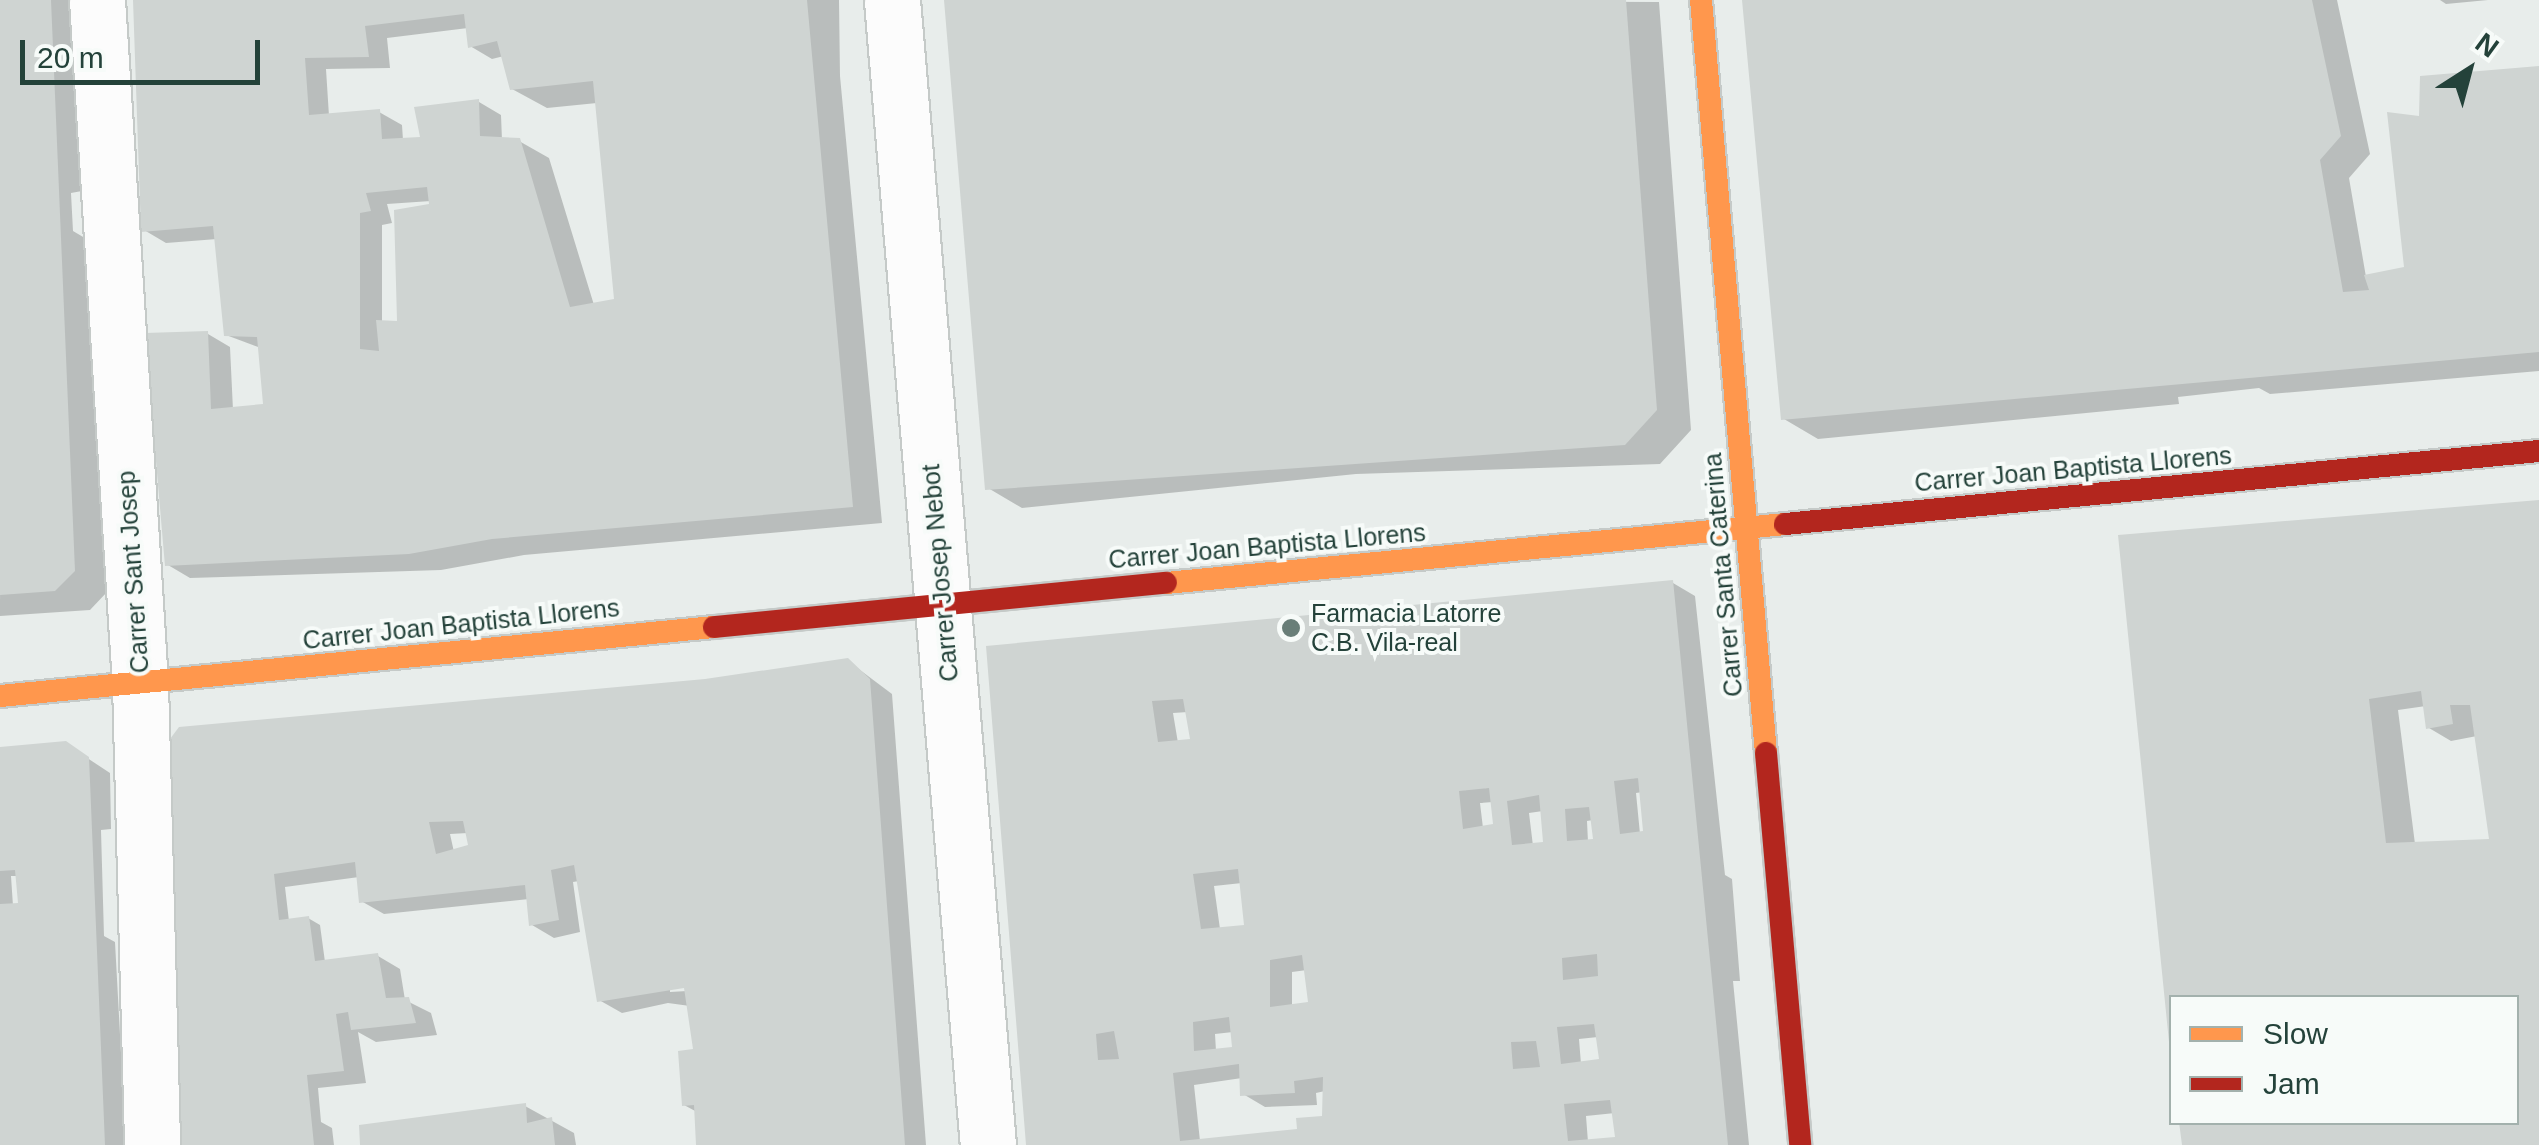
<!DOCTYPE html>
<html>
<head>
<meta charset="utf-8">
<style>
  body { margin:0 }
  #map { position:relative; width:2539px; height:1145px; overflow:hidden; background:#e8edeb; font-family:Helvetica,sans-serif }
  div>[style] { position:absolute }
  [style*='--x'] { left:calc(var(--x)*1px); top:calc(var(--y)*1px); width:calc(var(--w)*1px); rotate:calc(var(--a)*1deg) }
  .shadow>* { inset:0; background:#0003 }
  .building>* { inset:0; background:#cfd4d2 }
  .roads { filter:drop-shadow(2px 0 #c5cac8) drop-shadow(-2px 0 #c5cac8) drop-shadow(0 2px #c5cac8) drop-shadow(0 -2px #c5cac8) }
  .street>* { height:55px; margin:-27.5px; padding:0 27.5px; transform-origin:27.5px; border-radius:27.5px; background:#fcfcfc }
  .slow>* { height:22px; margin:-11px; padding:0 11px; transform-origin:11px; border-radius:11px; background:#ff974d }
  .jam>* { height:22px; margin:-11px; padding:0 11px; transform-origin:11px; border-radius:11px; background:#b3261e }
  .dots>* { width:28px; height:28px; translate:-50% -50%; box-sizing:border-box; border:5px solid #f7fbf9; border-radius:50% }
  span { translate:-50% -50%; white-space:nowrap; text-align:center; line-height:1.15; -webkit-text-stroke:8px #f7fbf9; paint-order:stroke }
  .street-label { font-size:25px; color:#24423a }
  .poi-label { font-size:25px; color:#24423a }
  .left { translate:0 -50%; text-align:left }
  .legend { position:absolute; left:2169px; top:995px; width:350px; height:130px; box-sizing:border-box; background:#f7fbf9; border:2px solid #a3b1ad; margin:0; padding:12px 18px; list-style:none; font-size:30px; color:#24423a }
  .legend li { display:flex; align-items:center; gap:20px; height:50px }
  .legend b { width:50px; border:2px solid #a3b1ad }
  .north { position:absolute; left:2419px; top:20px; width:100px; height:100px; -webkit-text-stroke:8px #f7fbf9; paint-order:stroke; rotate:36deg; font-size:28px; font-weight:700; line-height:40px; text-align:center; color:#24423a }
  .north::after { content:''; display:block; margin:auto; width:35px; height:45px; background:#24423a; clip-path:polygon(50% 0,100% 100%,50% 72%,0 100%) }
  .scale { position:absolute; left:20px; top:40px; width:240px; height:45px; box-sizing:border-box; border:5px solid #24423a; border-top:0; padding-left:12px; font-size:30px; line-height:35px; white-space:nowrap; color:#24423a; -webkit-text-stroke:8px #f7fbf9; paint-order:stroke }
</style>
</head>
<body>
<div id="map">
  <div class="shadow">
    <div style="clip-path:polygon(1px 0,71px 0,82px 191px,71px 193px,73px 231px,95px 244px,108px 591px,90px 610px,0 616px)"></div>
    <div style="clip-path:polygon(evenodd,135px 0,839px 0,840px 76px,882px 523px,524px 555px,441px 570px,190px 578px,168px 565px,208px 334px,230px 347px,233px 410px,266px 406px,261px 348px,226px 335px,217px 239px,166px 243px,144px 230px,135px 0,468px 28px,470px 46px,492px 59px,504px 56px,512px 89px,547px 108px,597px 103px,617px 301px,594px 305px,549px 158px,519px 141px,502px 140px,501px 115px,479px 102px,424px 139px,403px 140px,402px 125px,379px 112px,329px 116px,326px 69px,390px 68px,387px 38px,468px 28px,135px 0,431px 201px,441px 208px,396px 323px,382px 323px,382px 225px,392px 223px,387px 204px,431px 201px)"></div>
    <div style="clip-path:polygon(947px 0,1659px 2px,1691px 430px,1660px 464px,1356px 474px,1022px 508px,988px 488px)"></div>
    <div style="clip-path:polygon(1745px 0,2337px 0,2370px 154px,2349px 178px,2366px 277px,2407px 269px,2389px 115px,2422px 118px,2539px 69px,2539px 371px,2270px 394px,2259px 388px,2178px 397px,2179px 404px,1818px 439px,1784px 419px)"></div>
    <div style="clip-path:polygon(2440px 0,2488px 0,2446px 4px)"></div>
    <div style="clip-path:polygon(evenodd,2539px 503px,2539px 1145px,2184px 1145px,2516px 1122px,2516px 998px,2172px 998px,2172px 1042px,2121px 537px,2539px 503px,2426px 706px,2429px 728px,2451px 741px,2477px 736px,2497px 841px,2415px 844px,2398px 710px,2426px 706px)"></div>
    <div style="clip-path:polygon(evenodd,1673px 583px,1695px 596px,1725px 875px,1732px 879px,1740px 981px,1733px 981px,1749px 1145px,1030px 1145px,988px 648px,1673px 583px,1188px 712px,1193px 741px,1178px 743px,1173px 713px,1188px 712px,1673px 583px,1642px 792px,1645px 833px,1640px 834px,1636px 793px,1642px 792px,1673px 583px,1493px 802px,1496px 826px,1483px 828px,1480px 803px,1493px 802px,1673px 583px,1543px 811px,1546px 845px,1533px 846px,1529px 813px,1543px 811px,1673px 583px,1593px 820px,1595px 841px,1588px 842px,1587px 821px,1593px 820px,1673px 583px,1242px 883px,1247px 927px,1220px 929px,1214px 886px,1242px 883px,1673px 583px,1307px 970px,1311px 1004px,1292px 1007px,1292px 972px,1307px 970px,1673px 583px,1233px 1032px,1235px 1050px,1216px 1051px,1215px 1034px,1233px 1032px,1673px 583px,1598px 1037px,1601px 1061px,1581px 1064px,1579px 1039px,1598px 1037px,1673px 583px,1242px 1078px,1243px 1094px,1265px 1107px,1317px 1105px,1316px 1093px,1325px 1091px,1324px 1118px,1300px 1131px,1200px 1141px,1194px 1085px,1242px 1078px,1673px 583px,1615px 1113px,1618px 1139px,1588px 1142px,1586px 1116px,1615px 1113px)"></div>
    <div style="clip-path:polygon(evenodd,848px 661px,892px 694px,926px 1145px,699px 1145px,697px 1112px,684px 1105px,696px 1051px,690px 1006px,668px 1003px,622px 1013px,599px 1000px,579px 881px,573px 882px,580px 932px,554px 938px,532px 925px,529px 899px,384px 914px,361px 901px,359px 877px,285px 887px,289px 921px,308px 918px,320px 925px,325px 962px,378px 956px,400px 969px,405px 1000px,431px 1013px,437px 1035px,376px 1042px,358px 1032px,366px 1083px,318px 1088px,321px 1122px,332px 1128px,334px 1145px,181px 1145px,173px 888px,704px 682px,848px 661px,468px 833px,471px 847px,454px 852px,450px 834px,468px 833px,848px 661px,687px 986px,687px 991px,670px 992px,670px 987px,687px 986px)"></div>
    <div style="clip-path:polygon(evenodd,66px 744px,110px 773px,111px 829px,101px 830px,104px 936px,115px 942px,126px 1145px,0 1145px,0 749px,66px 744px,11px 876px,18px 876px,21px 906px,13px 906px,11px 876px)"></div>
    <div style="clip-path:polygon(525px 1106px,574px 1133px,576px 1145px,363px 1145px)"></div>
  </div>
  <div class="building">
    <div style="clip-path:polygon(0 0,51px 0,75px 571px,55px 591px,0 595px)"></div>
    <div style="clip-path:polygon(evenodd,133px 0,807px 0,853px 507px,492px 539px,409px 554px,165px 566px,145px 333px,208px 331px,211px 409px,263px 404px,257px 337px,224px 336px,213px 226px,141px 232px,133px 0,464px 14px,468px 48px,497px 41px,510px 90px,593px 81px,614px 299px,570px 307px,520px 138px,480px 136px,479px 99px,414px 107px,420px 137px,382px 139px,380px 109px,309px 115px,305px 58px,369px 57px,365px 26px,464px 14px,133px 0,427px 187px,429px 204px,394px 210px,397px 321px,376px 320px,379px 351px,360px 349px,360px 213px,371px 211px,366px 193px,427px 187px)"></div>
    <div style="clip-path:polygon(944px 0,1626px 0,1657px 410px,1625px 445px,985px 490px)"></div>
    <div style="clip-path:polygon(1742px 0,2312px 0,2341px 136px,2320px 160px,2343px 292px,2369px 290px,2364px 275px,2404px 267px,2387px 112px,2419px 116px,2420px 76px,2539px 66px,2539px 352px,1781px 420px)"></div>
    <div style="clip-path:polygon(evenodd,2539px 500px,2539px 1145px,2182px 1145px,2179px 1122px,2516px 1122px,2516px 998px,2172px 998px,2169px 1042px,2118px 535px,2539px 500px,2421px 691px,2426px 729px,2453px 724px,2450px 705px,2470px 705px,2489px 839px,2386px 843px,2369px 699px,2421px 691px)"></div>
    <div style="clip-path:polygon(evenodd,1673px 580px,1728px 1145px,1026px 1145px,986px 646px,1673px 580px,1183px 699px,1190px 739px,1158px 742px,1152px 701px,1183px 699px,1673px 580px,1638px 778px,1643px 831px,1620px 834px,1614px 781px,1638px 778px,1673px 580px,1489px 788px,1493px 824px,1463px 829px,1459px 791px,1489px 788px,1673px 580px,1539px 795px,1543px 842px,1512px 845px,1507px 801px,1539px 795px,1673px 580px,1589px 807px,1593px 839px,1567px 841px,1565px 809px,1589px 807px,1673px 580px,1238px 869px,1244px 925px,1201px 929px,1193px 874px,1238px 869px,1673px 580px,1597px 954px,1598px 976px,1563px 980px,1562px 958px,1597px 954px,1673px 580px,1302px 955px,1308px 1002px,1270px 1007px,1270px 960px,1302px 955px,1673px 580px,1229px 1017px,1232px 1047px,1194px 1051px,1193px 1022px,1229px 1017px,1673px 580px,1594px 1024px,1599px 1059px,1561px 1064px,1557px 1027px,1594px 1024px,1673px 580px,1114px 1031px,1119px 1059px,1098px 1060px,1096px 1034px,1114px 1031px,1673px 580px,1536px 1041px,1540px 1067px,1513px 1069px,1511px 1042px,1536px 1041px,1673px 580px,1239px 1064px,1240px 1096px,1295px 1093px,1294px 1081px,1323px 1077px,1322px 1116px,1296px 1118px,1297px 1129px,1180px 1141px,1173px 1073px,1239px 1064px,1673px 580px,1610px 1100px,1615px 1137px,1568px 1141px,1564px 1104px,1610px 1100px)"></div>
    <div style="clip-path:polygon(evenodd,848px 658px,870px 679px,905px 1145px,696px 1145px,694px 1105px,682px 1106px,678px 1051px,693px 1049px,684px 988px,597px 1002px,574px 865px,551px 870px,559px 920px,529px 926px,525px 885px,359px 903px,355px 862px,274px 874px,279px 920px,309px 916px,315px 961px,378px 953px,386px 998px,409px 997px,416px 1023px,351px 1030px,348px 1012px,336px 1014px,344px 1071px,307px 1075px,314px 1145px,178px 1145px,161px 751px,179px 727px,705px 679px,848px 658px,463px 821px,468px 845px,436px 854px,429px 822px,463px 821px)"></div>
    <div style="clip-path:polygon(66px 741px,89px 757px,105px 1145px,0 1145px,0 904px,18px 903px,15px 870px,0 871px,0 747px)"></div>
    <div style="clip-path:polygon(526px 1103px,527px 1123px,552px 1117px,555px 1145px,360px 1145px,359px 1125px)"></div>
  </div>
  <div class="roads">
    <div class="street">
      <div style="--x:97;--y:0;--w:684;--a:86.4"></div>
      <div style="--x:140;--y:683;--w:462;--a:88.5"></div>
      <div style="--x:892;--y:0;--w:1149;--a:85.21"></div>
    </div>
    <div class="slow">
      <div style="--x:1701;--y:0;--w:756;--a:85.07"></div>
      <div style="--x:1166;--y:583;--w:622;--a:-5.44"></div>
      <div style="--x:0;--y:696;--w:717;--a:-5.52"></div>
    </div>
    <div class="jam">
      <div style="--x:1785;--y:524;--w:758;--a:-5.53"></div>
      <div style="--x:714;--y:627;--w:454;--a:-5.6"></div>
      <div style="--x:1766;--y:753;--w:393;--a:85"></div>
    </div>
  </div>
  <div class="dots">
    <div style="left:1291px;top:628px;background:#697e78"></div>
  </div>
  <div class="street-label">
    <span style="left:2073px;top:469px;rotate:-5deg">Carrer Joan Baptista Llorens</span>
    <span style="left:1267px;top:546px;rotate:-5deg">Carrer Joan Baptista Llorens</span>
    <span style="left:133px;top:572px;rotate:-94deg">Carrer Sant Josep</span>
    <span style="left:940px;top:573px;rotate:-95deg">Carrer Josep Nebot</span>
    <span style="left:1723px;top:575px;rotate:-95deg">Carrer Santa Caterina</span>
    <span style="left:461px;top:624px;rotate:-6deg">Carrer Joan Baptista Llorens</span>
  </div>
  <div class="poi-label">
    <span class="left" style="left:1311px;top:628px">Farmacia Latorre<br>C.B. Vila-real</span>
  </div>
  <ul class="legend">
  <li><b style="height:12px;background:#ff974d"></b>Slow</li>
  <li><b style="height:12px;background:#b3261e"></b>Jam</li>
  </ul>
  <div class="north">N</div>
  <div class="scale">20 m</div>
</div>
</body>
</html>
